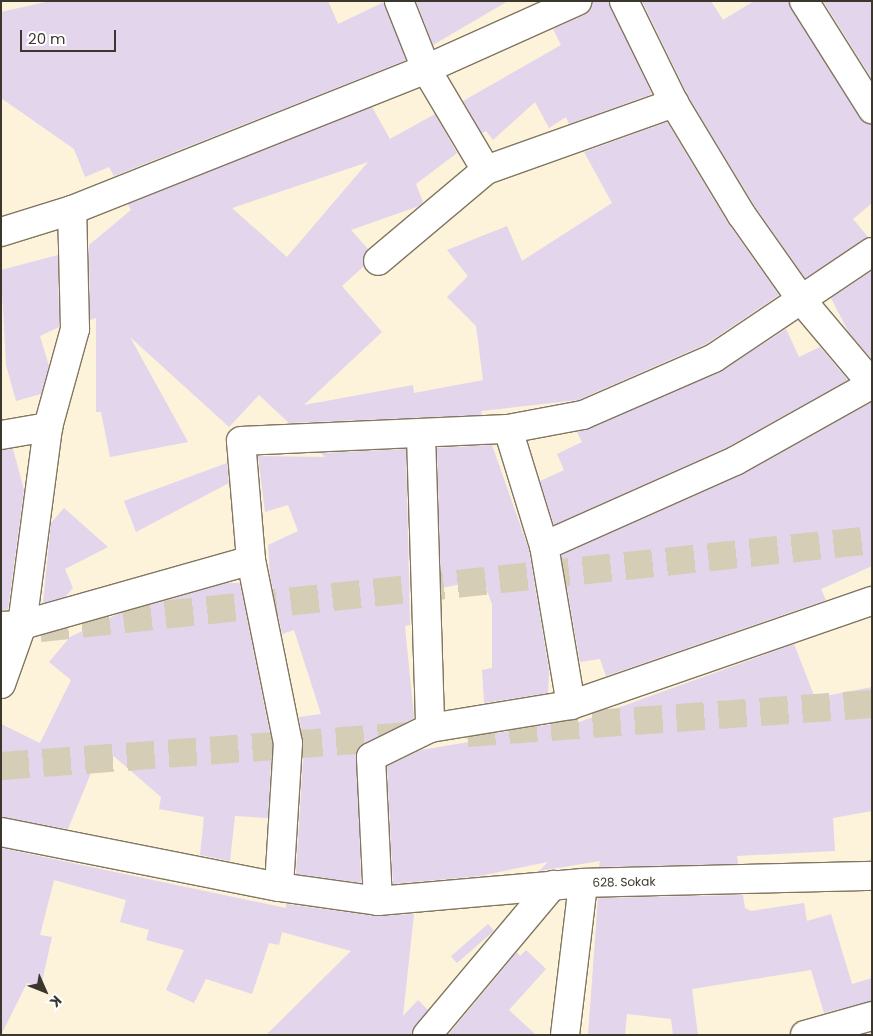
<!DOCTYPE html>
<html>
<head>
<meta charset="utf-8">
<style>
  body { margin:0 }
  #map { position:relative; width:873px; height:1036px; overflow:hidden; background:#fdf2da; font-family:Poppins,sans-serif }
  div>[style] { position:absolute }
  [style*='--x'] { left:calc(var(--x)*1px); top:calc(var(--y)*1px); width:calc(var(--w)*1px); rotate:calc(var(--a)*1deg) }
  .building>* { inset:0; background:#e2d5ec; transform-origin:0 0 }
  .primary-tunnel>* { height:28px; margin-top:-14px; transform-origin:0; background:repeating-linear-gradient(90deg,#d6cdb7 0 28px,transparent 0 42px) }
  .roads { filter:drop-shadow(1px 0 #807661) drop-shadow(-1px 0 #807661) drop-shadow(0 1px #807661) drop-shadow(0 -1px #807661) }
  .minor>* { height:28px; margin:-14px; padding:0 14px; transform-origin:14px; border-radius:14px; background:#fff }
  span { translate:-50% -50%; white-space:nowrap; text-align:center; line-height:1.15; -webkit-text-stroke:4px #fff; paint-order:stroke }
  .street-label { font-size:12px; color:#3b372d }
  .frame { position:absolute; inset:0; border:2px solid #3b372d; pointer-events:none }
  .north { position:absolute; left:20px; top:966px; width:50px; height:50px; -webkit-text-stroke:4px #fff; paint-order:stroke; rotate:134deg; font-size:14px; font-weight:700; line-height:20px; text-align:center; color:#3b372d }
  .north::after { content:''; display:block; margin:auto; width:18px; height:22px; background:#3b372d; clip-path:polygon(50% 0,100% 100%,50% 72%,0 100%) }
  .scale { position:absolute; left:20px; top:30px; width:96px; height:22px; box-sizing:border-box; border:2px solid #3b372d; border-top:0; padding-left:6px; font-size:15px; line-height:18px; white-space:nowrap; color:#3b372d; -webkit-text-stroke:4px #fff; paint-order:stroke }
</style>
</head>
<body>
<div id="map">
  <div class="building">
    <div style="clip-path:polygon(50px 1px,328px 1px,338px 24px,384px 2px,406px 60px,114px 176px,109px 167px,85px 177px,74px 149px,1px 98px,1px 12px)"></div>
    <div style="clip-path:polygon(416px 1px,508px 1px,433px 45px)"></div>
    <div style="clip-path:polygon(592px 1px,609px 1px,652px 94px,569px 124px,566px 117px,549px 128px,535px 102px,493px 140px,486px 131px,482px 133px,463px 101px,561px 45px,553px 29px,584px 15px)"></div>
    <div style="clip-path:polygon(642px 1px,711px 1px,723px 20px,754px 1px,788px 1px,859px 117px,872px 124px,872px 203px,853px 219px,868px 237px,805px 278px,754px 205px,688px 96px)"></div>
    <div style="clip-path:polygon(823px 1px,872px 1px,872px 79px)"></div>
    <div style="clip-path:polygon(evenodd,372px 107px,390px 139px,435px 114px,457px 153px,416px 184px,423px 202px,419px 206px,351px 230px,368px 249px,364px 266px,342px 286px,382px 332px,304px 405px,413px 385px,414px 393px,483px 380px,476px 326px,447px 297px,468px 276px,447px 250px,507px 226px,522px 261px,612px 203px,584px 152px,667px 122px,728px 223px,779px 295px,706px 344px,578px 400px,481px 411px,482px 415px,289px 423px,259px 395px,229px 427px,130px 337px,188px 442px,110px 457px,101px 412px,96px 412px,96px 318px,90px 320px,89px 245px,131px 210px,128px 204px,372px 107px,368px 162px,287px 257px,232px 208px,368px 162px)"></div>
    <div style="clip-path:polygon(58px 255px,59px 327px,40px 336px,49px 366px,41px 394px,16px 401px,6px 365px,1px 270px)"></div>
    <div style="clip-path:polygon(872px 271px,872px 359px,849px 333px,831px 298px)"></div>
    <div style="clip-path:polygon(786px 329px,799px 357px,820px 347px,848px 380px,728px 447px,554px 525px,540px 481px,564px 470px,557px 454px,582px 442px,577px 432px,720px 372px)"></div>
    <div style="clip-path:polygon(872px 402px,872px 566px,821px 589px,826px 600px,606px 676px,600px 659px,580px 662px,561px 555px,741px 475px)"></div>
    <div style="clip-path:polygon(492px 445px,529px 550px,549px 670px,548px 693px,484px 703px,482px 670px,492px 668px,492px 604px,483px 580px,441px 588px,437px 448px)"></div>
    <div style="clip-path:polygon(13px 449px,24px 490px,8px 609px,1px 610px,1px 450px)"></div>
    <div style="clip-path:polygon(406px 449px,410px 625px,405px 626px,414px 718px,357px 750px,361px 883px,296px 874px,304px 744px,299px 717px,321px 714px,294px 630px,282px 634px,270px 575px,268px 545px,298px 531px,288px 505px,265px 512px,258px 456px,325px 457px,321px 453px)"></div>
    <div style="clip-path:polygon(227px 463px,229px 483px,136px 532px,124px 501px)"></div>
    <div style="clip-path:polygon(64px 508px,108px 547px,65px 569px,73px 588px,65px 597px,43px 603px,51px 523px)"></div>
    <div style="clip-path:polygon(226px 583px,240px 583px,272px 744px,268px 818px,235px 816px,230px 861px,200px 855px,204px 817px,159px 809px,161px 797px,102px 746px,68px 829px,1px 817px,1px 724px,40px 743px,71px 680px,49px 662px,70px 637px,120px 613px)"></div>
    <div style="clip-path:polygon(794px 644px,815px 698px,872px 687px,872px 811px,833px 818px,835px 851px,737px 856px,738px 864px,599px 867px,600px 861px,539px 871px,548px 862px,479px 876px,393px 884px,387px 766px,421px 750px,492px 738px,491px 734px,552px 724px,557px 730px)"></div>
    <div style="clip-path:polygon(1px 848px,286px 908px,286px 904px,376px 916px,414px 914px,403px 1016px,418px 1000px,428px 1010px,412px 1035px,266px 1035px,351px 951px,282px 932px,279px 945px,269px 943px,252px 994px,206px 979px,194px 1003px,166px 990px,184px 950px,146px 940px,149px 930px,120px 922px,126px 900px,54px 880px,40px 935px,52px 937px,41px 986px,27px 983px,1px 1035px)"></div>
    <div style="clip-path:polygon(743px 895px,745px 908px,751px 911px,804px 903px,807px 921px,831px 914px,852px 984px,872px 978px,872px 1001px,824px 1013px,811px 970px,692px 989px,698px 1035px,673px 1035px,671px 1019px,627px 1014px,625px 1035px,588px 1035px,598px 898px)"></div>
    <div style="left:488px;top:924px;width:9px;height:49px;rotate:49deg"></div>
    <div style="clip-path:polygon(526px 950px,546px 969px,509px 1010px,536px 1035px,448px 1035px,517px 952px,520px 956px)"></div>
  </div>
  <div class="primary-tunnel">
    <div style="--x:40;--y:628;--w:837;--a:-6.04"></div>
    <div style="--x:467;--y:733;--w:406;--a:-4.1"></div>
    <div style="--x:1;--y:766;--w:414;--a:-4.2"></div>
  </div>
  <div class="roads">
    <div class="minor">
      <div style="--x:399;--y:1;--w:73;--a:68.3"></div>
      <div style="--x:426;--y:69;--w:166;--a:-24.2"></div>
      <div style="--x:624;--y:1;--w:114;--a:63.9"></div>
      <div style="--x:804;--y:1;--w:128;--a:57.8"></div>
      <div style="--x:486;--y:170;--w:200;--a:-19.6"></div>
      <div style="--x:674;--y:103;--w:130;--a:58.9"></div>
      <div style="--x:741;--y:214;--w:108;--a:54.8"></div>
      <div style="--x:803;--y:302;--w:107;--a:49.9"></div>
      <div style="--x:1;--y:232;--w:74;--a:-17.2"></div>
      <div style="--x:508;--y:429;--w:122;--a:72.9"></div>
      <div style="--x:1;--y:435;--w:48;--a:-9.7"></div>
      <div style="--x:421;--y:435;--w:293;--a:88.2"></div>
      <div style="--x:251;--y:560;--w:187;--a:78.6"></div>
      <div style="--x:288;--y:743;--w:144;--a:93.6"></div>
      <div style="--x:1;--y:626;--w:21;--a:-3"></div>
      <div style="--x:22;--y:625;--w:238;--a:-15.8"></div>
      <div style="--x:251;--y:560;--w:119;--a:-94.8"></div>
      <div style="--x:241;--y:441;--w:267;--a:-2.6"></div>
      <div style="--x:508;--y:429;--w:76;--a:-10.6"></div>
      <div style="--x:583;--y:415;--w:143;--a:-23.5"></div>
      <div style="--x:714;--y:358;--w:190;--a:-33.9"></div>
      <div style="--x:1;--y:684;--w:63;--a:-70.4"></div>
      <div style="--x:22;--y:625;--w:200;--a:-82.5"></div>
      <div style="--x:48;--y:427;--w:102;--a:-74.6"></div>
      <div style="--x:75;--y:329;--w:119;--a:-91.4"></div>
      <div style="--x:72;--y:210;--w:381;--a:-21.7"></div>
      <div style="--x:426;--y:69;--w:117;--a:59.3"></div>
      <div style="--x:486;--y:170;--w:141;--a:139.9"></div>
      <div style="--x:571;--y:705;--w:161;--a:-99.6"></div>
      <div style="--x:544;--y:546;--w:209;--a:-24"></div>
      <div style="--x:735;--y:461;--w:157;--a:-29.3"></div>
      <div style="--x:1;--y:832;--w:283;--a:11.2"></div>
      <div style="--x:279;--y:887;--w:100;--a:8"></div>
      <div style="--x:378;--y:901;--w:206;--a:-5"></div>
      <div style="--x:583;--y:883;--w:289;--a:-1.4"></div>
      <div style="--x:378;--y:901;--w:144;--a:-92.8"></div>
      <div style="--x:371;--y:757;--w:66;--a:-26.2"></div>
      <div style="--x:430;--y:728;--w:143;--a:-9.3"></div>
      <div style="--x:571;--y:705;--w:318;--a:-19.1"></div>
      <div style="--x:427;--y:1035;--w:196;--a:-50"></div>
      <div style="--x:565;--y:1035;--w:153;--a:-83.2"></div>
      <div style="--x:805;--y:1035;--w:70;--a:-15.8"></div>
    </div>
  </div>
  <div class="street-label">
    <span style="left:624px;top:882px;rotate:-1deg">628. Sokak</span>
  </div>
  <div class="frame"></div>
  <div class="north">K</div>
  <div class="scale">20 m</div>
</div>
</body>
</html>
